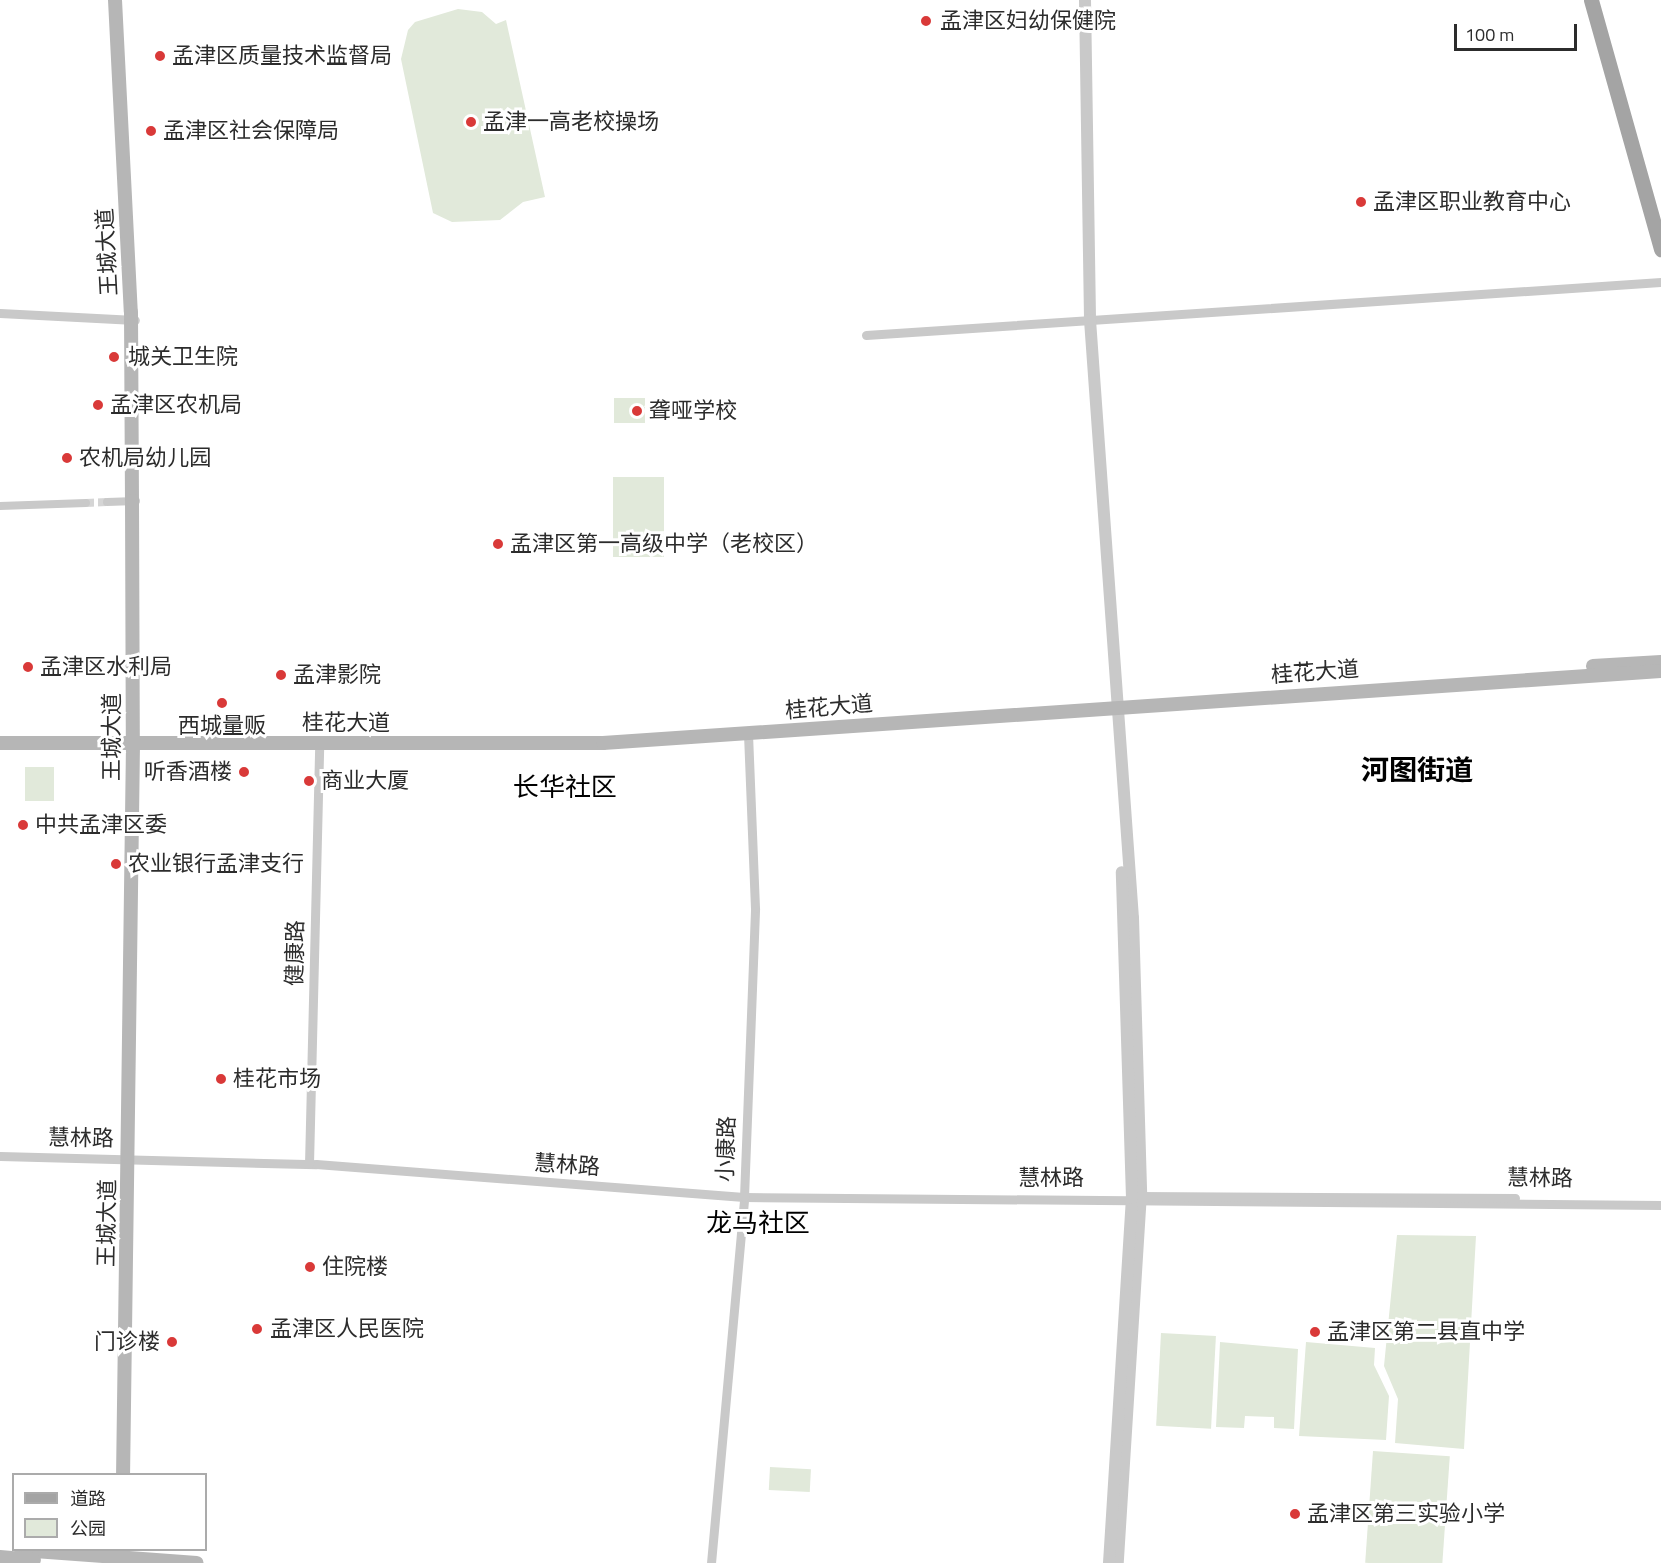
<!DOCTYPE html>
<html>
<head>
<meta charset="utf-8">
<style>
  body { margin:0 }
  #map { position:relative; width:1661px; height:1563px; overflow:hidden; background:#fff; font-family:"Titillium Web","Noto Sans SC",sans-serif }
  div>[style] { position:absolute }
  [style*='--x'] { left:calc(var(--x)*1px); top:calc(var(--y)*1px); width:calc(var(--w)*1px); rotate:calc(var(--a)*1deg) }
  .green>* { inset:0; background:#e1e9da; transform-origin:0 0 }
  .pedestrian-tunnel>* { height:8px; margin-top:-4px; transform-origin:0; background:repeating-linear-gradient(90deg,#d5d5d5 0 8px,transparent 0 12px) }
  .pedestrian>* { height:8px; margin:-4px; padding:0 4px; transform-origin:4px; border-radius:4px; background:#c9c9c9 }
  .minor>* { height:9px; margin:-4.5px; padding:0 4.5px; transform-origin:4.5px; border-radius:4.5px; background:#c9c9c9 }
  .tertiary>* { height:12px; margin:-6px; padding:0 6px; transform-origin:6px; border-radius:6px; background:#c9c9c9 }
  .secondary>* { height:14px; margin:-7px; padding:0 7px; transform-origin:7px; border-radius:7px; background:#b6b6b6 }
  .primary>* { height:15px; margin:-7.5px; padding:0 7.5px; transform-origin:7.5px; border-radius:7.5px; background:#a4a4a4 }
  .dots>* { width:16px; height:16px; translate:-50% -50%; box-sizing:border-box; border:3px solid #fff; border-radius:50% }
  span { translate:-50% -50%; white-space:nowrap; text-align:center; line-height:1.15; -webkit-text-stroke:6px #fff; paint-order:stroke }
  .poi-label { font-size:22px; color:#2c2c2c }
  .left { translate:0 -50%; text-align:left }
  .right { translate:-100% -50%; text-align:right }
  .street-label { font-size:22px; color:#2c2c2c }
  .quarter-label { font-size:26px; color:#000 }
  .district-label { font-size:28px; color:#000; font-weight:700 }
  .legend { position:absolute; left:12px; top:1473px; width:195px; height:78px; box-sizing:border-box; background:#fff; border:2px solid #ababab; margin:0; padding:8px 10px; list-style:none; font-size:18px; color:#2c2c2c }
  .legend li { display:flex; align-items:center; gap:12px; height:30px }
  .legend b { width:30px; border:2px solid #ababab }
  .scale { position:absolute; left:1454px; top:24px; width:123px; height:27px; box-sizing:border-box; border:3px solid #2c2c2c; border-top:0; padding-left:8px; font-size:18px; line-height:21px; white-space:nowrap; color:#2c2c2c; -webkit-text-stroke:4px #fff; paint-order:stroke }
</style>
</head>
<body>
<div id="map">
  <div class="green">
    <div style="clip-path:polygon(458px 9px,482px 12px,496px 24px,506px 20px,545px 197px,523px 202px,500px 220px,452px 222px,433px 213px,401px 59px,408px 30px,415px 22px)"></div>
    <div style="left:645px;top:398px;width:25px;height:31px;rotate:90deg"></div>
    <div style="left:613px;top:477px;width:51px;height:80px"></div>
    <div style="left:25px;top:767px;width:29px;height:34px"></div>
    <div style="clip-path:polygon(1397px 1235px,1476px 1236px,1464px 1449px,1395px 1443px,1398px 1399px,1384px 1366px)"></div>
    <div style="left:1161px;top:1333px;width:55px;height:93px;rotate:3deg"></div>
    <div style="clip-path:polygon(1220px 1342px,1298px 1349px,1294px 1429px,1274px 1428px,1274px 1417px,1245px 1416px,1244px 1428px,1216px 1427px)"></div>
    <div style="clip-path:polygon(1306px 1342px,1375px 1348px,1374px 1365px,1389px 1396px,1386px 1440px,1299px 1436px)"></div>
    <div style="left:1373px;top:1451px;width:77px;height:112px;rotate:4deg"></div>
    <div style="left:770px;top:1467px;width:41px;height:23px;rotate:3deg"></div>
  </div>
  <div class="pedestrian-tunnel">
    <div style="--x:86;--y:503;--w:21;--a:-3"></div>
  </div>
  <div class="pedestrian">
    <div style="--x:107;--y:502;--w:29;--a:-2"></div>
    <div style="--x:0;--y:506;--w:86;--a:-2"></div>
  </div>
  <div class="minor">
    <div style="--x:0;--y:313;--w:135;--a:3"></div>
    <div style="--x:866;--y:335;--w:797;--a:-3.81"></div>
    <div style="--x:0;--y:1156;--w:316;--a:1.5"></div>
    <div style="--x:316;--y:1164;--w:429;--a:4.4"></div>
    <div style="--x:744;--y:1197;--w:917;--a:0.5"></div>
    <div style="--x:309;--y:1164;--w:420;--a:-88.6"></div>
    <div style="--x:1136;--y:1196;--w:379;--a:0.3"></div>
    <div style="--x:711;--y:1563;--w:367;--a:-84.8"></div>
    <div style="--x:744;--y:1197;--w:289;--a:-87.8"></div>
    <div style="--x:755;--y:908;--w:173;--a:-92.3"></div>
  </div>
  <div class="tertiary">
    <div style="--x:1085;--y:0;--w:320;--a:89.1"></div>
    <div style="--x:1090;--y:320;--w:600;--a:85.89"></div>
    <div style="--x:1133;--y:918;--w:275;--a:88.3"></div>
    <div style="--x:1141;--y:1193;--w:371;--a:93.6"></div>
    <div style="--x:1109;--y:1563;--w:366;--a:-86.4"></div>
    <div style="--x:1132;--y:1198;--w:326;--a:-91.8"></div>
  </div>
  <div class="secondary">
    <div style="--x:115;--y:0;--w:312;--a:87.1"></div>
    <div style="--x:131;--y:312;--w:189;--a:89.7"></div>
    <div style="--x:132;--y:501;--w:243;--a:89.8"></div>
    <div style="--x:133;--y:744;--w:730;--a:90.78"></div>
    <div style="--x:1593;--y:666;--w:68;--a:-3.4"></div>
    <div style="--x:0;--y:743;--w:603;--a:0"></div>
    <div style="--x:603;--y:743;--w:1060;--a:-3.89"></div>
    <div style="--x:21;--y:1550;--w:176;--a:4.2"></div>
    <div style="--x:0;--y:1557;--w:34;--a:5"></div>
  </div>
  <div class="primary">
    <div style="--x:1591;--y:0;--w:259;--a:74.3"></div>
  </div>
  <div class="dots">
    <div style="left:926px;top:21px;background:#d93938"></div>
    <div style="left:160px;top:56px;background:#d93938"></div>
    <div style="left:471px;top:122px;background:#d93938"></div>
    <div style="left:151px;top:131px;background:#d93938"></div>
    <div style="left:1361px;top:202px;background:#d93938"></div>
    <div style="left:114px;top:357px;background:#d93938"></div>
    <div style="left:98px;top:405px;background:#d93938"></div>
    <div style="left:637px;top:411px;background:#d93938"></div>
    <div style="left:67px;top:458px;background:#d93938"></div>
    <div style="left:498px;top:544px;background:#d93938"></div>
    <div style="left:28px;top:667px;background:#d93938"></div>
    <div style="left:281px;top:675px;background:#d93938"></div>
    <div style="left:222px;top:703px;background:#d93938"></div>
    <div style="left:244px;top:772px;background:#d93938"></div>
    <div style="left:309px;top:781px;background:#d93938"></div>
    <div style="left:23px;top:825px;background:#d93938"></div>
    <div style="left:116px;top:864px;background:#d93938"></div>
    <div style="left:221px;top:1079px;background:#d93938"></div>
    <div style="left:310px;top:1267px;background:#d93938"></div>
    <div style="left:257px;top:1329px;background:#d93938"></div>
    <div style="left:1315px;top:1332px;background:#d93938"></div>
    <div style="left:172px;top:1342px;background:#d93938"></div>
    <div style="left:1295px;top:1514px;background:#d93938"></div>
  </div>
  <div class="poi-label">
    <span class="left" style="left:940px;top:21px">孟津区妇幼保健院</span>
    <span class="left" style="left:172px;top:56px">孟津区质量技术监督局</span>
    <span class="left" style="left:483px;top:122px">孟津一高老校操场</span>
    <span class="left" style="left:163px;top:131px">孟津区社会保障局</span>
    <span class="left" style="left:1373px;top:202px">孟津区职业教育中心</span>
    <span class="left" style="left:128px;top:357px">城关卫生院</span>
    <span class="left" style="left:110px;top:405px">孟津区农机局</span>
    <span class="left" style="left:649px;top:411px">聋哑学校</span>
    <span class="left" style="left:79px;top:458px">农机局幼儿园</span>
    <span class="left" style="left:510px;top:544px">孟津区第一高级中学（老校区）</span>
    <span class="left" style="left:40px;top:667px">孟津区水利局</span>
    <span class="left" style="left:293px;top:675px">孟津影院</span>
    <span style="left:222px;top:726px">西城量贩</span>
    <span class="right" style="left:232px;top:772px">听香酒楼</span>
    <span class="left" style="left:321px;top:781px">商业大厦</span>
    <span class="left" style="left:35px;top:825px">中共孟津区委</span>
    <span class="left" style="left:128px;top:864px">农业银行孟津支行</span>
    <span class="left" style="left:233px;top:1079px">桂花市场</span>
    <span class="left" style="left:322px;top:1267px">住院楼</span>
    <span class="left" style="left:270px;top:1329px">孟津区人民医院</span>
    <span class="left" style="left:1327px;top:1332px">孟津区第二县直中学</span>
    <span class="right" style="left:160px;top:1342px">门诊楼</span>
    <span class="left" style="left:1307px;top:1514px">孟津区第三实验小学</span>
  </div>
  <div class="street-label">
    <span style="left:107px;top:252px;rotate:-93deg">王城大道</span>
    <span style="left:1315px;top:672px;rotate:-4deg">桂花大道</span>
    <span style="left:829px;top:707px;rotate:-5deg">桂花大道</span>
    <span style="left:346px;top:723px">桂花大道</span>
    <span style="left:112px;top:737px;rotate:-90deg">王城大道</span>
    <span style="left:295px;top:953px;rotate:-89deg">健康路</span>
    <span style="left:81px;top:1138px;rotate:1deg">慧林路</span>
    <span style="left:726px;top:1149px;rotate:-88deg">小康路</span>
    <span style="left:567px;top:1165px;rotate:4deg">慧林路</span>
    <span style="left:1051px;top:1178px">慧林路</span>
    <span style="left:1540px;top:1178px;rotate:1deg">慧林路</span>
    <span style="left:107px;top:1223px;rotate:-89deg">王城大道</span>
  </div>
  <div class="quarter-label">
    <span style="left:565px;top:787px">长华社区</span>
    <span style="left:758px;top:1223px">龙马社区</span>
  </div>
  <div class="district-label">
    <span style="left:1417px;top:770px">河图街道</span>
  </div>
  <ul class="legend">
  <li><b style="height:8px;background:#a4a4a4"></b>道路</li>
  <li><b style="height:16px;background:#e1e9da"></b>公园</li>
  </ul>
  <div class="scale">100 m</div>
</div>
</body>
</html>
